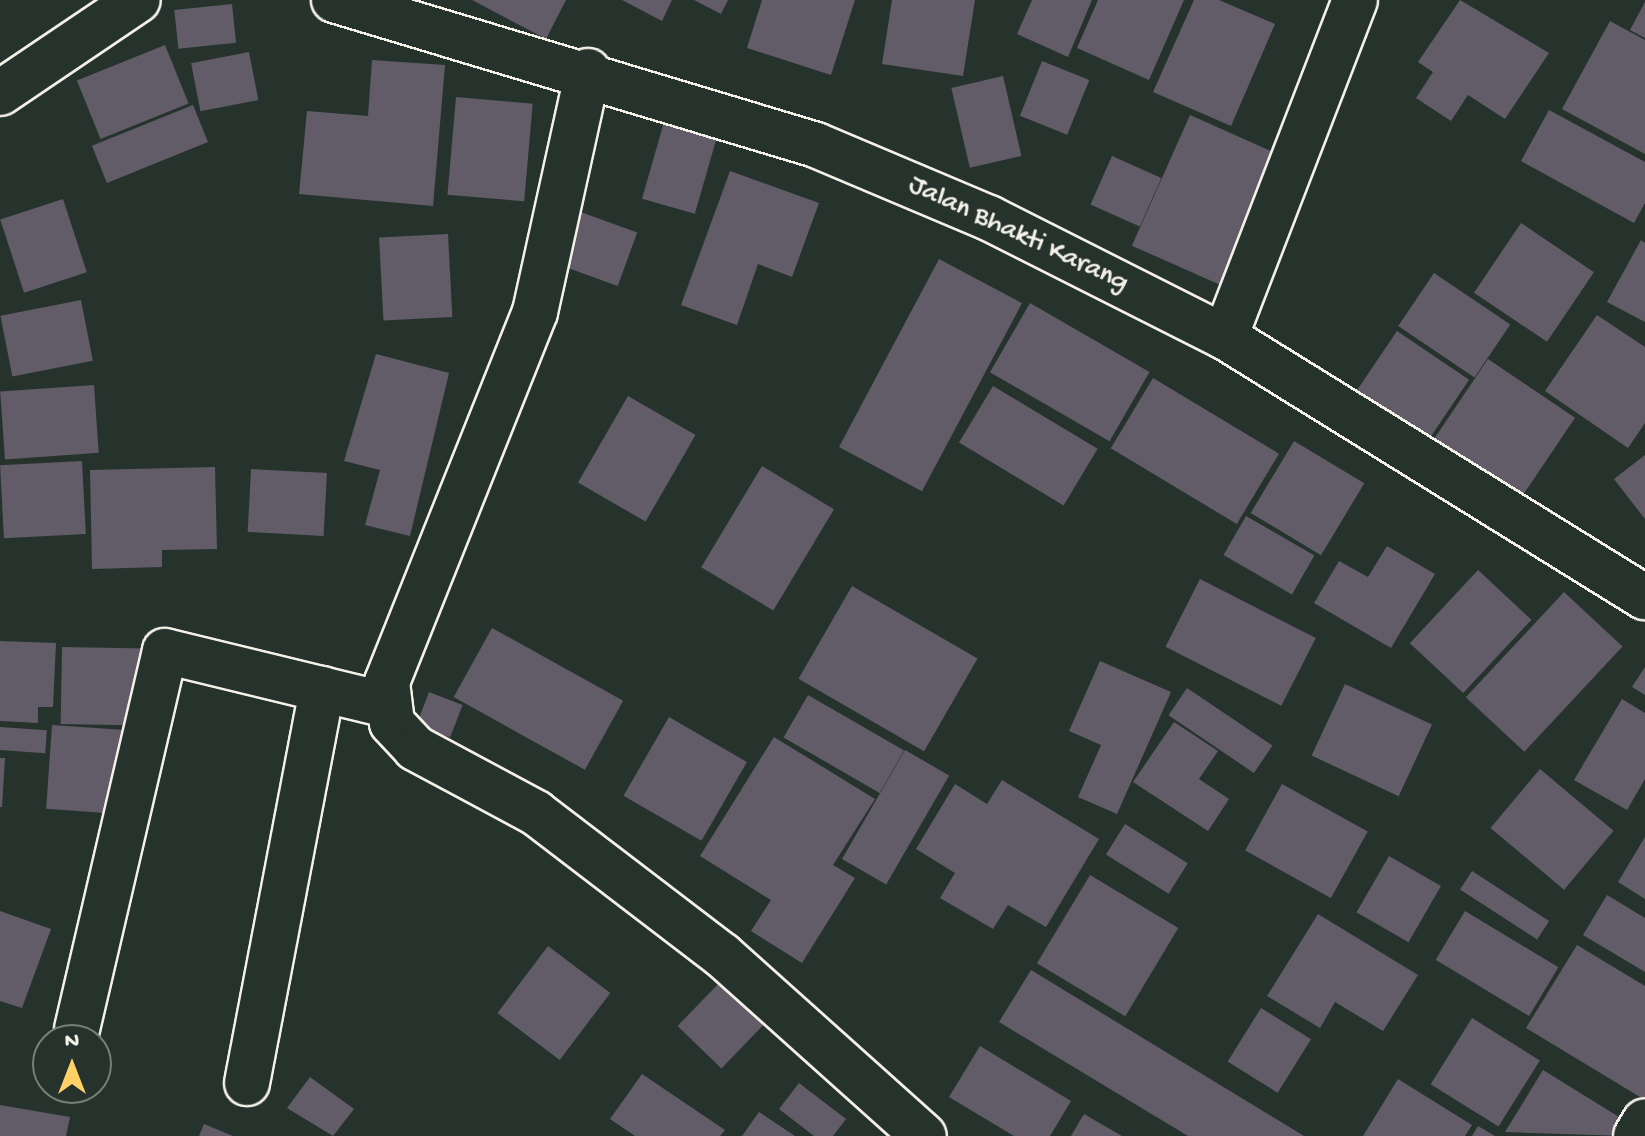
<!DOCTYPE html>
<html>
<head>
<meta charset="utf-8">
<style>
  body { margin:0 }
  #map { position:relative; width:1645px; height:1136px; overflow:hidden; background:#26332d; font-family:"Gochi Hand",sans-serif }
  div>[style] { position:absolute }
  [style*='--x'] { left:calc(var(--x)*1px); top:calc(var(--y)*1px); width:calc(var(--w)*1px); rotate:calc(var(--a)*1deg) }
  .building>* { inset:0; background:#615c67; transform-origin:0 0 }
  .roads { filter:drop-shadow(2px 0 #f4f1e8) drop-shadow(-2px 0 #f4f1e8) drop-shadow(0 2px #f4f1e8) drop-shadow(0 -2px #f4f1e8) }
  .minor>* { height:44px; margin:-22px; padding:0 22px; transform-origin:22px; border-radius:22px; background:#26332d }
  span { translate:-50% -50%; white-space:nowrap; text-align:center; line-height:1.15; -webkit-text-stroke:8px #26332d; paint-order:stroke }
  .street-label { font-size:28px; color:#f4f1e8 }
  .north { position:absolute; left:32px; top:1024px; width:80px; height:80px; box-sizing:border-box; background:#26332d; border:2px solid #787f78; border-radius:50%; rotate:0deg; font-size:22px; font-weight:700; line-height:32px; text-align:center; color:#f4f1e8 }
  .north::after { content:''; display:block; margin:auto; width:28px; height:36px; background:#ffd166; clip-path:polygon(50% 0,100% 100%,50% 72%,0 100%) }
</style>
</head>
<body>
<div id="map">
  <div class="building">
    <div style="clip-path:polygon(472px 0,566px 0,546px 39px)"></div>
    <div style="clip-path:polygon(622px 0,672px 0,662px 21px)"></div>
    <div style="clip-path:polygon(694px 0,728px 0,721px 14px)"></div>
    <div style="clip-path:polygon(762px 0,855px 0,831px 75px,747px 48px)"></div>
    <div style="clip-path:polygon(892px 0,975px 0,963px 76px,882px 64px)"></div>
    <div style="clip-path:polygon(1032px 0,1092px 0,1068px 57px,1017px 34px)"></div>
    <div style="clip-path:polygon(1098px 0,1184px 0,1149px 80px,1077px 48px)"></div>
    <div style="clip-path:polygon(1194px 0,1219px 0,1275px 24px,1231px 126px,1153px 92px)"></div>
    <div style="clip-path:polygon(1460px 0,1549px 53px,1505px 119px,1468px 95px,1451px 121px,1416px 98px,1433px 72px,1418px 62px)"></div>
    <div style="clip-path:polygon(1645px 2px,1645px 38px,1630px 30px)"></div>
    <div style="left:232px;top:4px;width:39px;height:58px;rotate:84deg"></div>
    <div style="clip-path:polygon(1610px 21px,1645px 40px,1645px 154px,1562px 109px)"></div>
    <div style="left:165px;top:45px;width:63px;height:95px;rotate:68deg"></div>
    <div style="left:249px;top:52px;width:49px;height:59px;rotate:79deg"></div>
    <div style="clip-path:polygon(372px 60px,445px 65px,433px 206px,299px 194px,307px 111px,368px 116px)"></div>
    <div style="left:1042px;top:61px;width:51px;height:59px;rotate:22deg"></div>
    <div style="left:1003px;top:76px;width:82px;height:53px;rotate:77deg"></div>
    <div style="left:456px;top:97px;width:77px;height:98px;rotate:5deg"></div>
    <div style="left:193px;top:105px;width:40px;height:109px;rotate:68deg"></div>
    <div style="clip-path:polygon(1549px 110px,1645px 162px,1645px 203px,1634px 223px,1521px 161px)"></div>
    <div style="left:666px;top:115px;width:55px;height:87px;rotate:16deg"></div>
    <div style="left:1190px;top:115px;width:102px;height:143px;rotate:24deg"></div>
    <div style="left:1112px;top:156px;width:54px;height:53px;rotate:24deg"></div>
    <div style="clip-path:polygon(730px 171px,819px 203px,792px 277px,758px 264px,737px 325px,681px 305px)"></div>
    <div style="left:63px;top:199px;width:77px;height:66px;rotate:72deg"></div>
    <div style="left:578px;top:211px;width:63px;height:57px;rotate:20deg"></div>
    <div style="left:1521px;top:223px;width:88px;height:84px;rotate:34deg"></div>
    <div style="left:448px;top:234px;width:83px;height:69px;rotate:87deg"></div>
    <div style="clip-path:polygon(1641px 240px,1645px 243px,1645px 322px,1607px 302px)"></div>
    <div style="left:939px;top:259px;width:94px;height:213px;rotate:28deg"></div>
    <div style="left:1434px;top:273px;width:92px;height:64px;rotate:34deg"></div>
    <div style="left:81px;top:300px;width:62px;height:82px;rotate:79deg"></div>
    <div style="left:1030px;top:303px;width:138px;height:80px;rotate:30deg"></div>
    <div style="clip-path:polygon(1597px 315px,1645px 347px,1645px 423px,1628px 448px,1545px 391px)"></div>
    <div style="left:1397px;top:331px;width:87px;height:80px;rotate:34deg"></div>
    <div style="clip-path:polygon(376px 354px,449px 373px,410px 536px,365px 525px,380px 470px,344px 461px)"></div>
    <div style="left:1488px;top:359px;width:105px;height:102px;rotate:34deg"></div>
    <div style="left:1153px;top:378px;width:147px;height:82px;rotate:31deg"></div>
    <div style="left:94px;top:385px;width:68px;height:94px;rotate:86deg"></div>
    <div style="left:993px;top:386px;width:122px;height:66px;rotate:31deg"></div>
    <div style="left:628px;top:396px;width:78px;height:100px;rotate:30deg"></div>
    <div style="left:1294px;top:441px;width:82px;height:84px;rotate:31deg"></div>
    <div style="clip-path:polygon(1645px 455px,1645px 519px,1614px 479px)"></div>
    <div style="left:82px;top:461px;width:73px;height:82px;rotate:87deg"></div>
    <div style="left:762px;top:466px;width:84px;height:118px;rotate:31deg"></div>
    <div style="clip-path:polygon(215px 467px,217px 549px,162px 550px,162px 567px,92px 569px,90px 470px)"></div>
    <div style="left:251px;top:469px;width:76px;height:63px;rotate:3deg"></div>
    <div style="left:1246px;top:516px;width:79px;height:45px;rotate:30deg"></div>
    <div style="clip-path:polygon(1387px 546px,1435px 574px,1391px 648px,1314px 603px,1339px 561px,1368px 577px)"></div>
    <div style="left:1478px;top:570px;width:73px;height:100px;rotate:43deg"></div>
    <div style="left:1200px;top:579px;width:130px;height:76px;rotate:27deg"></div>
    <div style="left:852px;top:586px;width:145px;height:107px;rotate:30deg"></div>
    <div style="left:1564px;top:592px;width:80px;height:144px;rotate:43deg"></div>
    <div style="left:492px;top:628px;width:150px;height:79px;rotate:29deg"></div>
    <div style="clip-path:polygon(0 641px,56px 643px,53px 707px,38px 707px,38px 723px,0 721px)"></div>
    <div style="left:62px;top:647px;width:83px;height:77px;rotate:1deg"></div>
    <div style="clip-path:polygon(1100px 661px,1171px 692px,1117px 814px,1078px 797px,1101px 745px,1069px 731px)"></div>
    <div style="clip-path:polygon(1645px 667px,1645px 695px,1632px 687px)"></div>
    <div style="left:1345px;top:684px;width:96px;height:79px;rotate:25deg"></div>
    <div style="left:1187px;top:688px;width:103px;height:33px;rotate:34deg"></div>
    <div style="left:429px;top:692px;width:36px;height:35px;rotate:21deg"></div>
    <div style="left:808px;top:695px;width:111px;height:49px;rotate:30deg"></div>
    <div style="clip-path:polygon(1622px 699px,1645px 713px,1645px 779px,1627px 810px,1574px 780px)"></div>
    <div style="left:669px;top:717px;width:90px;height:91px;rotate:30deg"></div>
    <div style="clip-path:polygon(1174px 722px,1218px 751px,1199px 779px,1229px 799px,1208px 831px,1133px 782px)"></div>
    <div style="left:52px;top:725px;width:77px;height:84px;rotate:4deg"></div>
    <div style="left:0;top:727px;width:47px;height:23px;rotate:4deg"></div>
    <div style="clip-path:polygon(774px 737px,875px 799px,833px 865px,855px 878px,802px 963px,751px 931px,771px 900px,700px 856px)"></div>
    <div style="left:905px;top:750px;width:51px;height:126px;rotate:30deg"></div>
    <div style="clip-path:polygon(0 758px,5px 758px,2px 807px,0 807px)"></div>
    <div style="left:1540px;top:769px;width:96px;height:77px;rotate:40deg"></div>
    <div style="clip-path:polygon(1002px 780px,1099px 839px,1046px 927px,1008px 905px,993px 929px,940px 898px,955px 873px,916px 849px,955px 784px,987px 804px)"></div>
    <div style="left:1282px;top:784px;width:98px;height:76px;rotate:29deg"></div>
    <div style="left:1125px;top:824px;width:74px;height:36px;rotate:32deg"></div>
    <div style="clip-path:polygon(1645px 837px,1645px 899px,1618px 882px)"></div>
    <div style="left:1389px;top:856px;width:60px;height:65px;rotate:30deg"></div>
    <div style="left:1472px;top:871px;width:92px;height:22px;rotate:33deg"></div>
    <div style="left:1090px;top:875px;width:103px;height:103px;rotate:31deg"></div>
    <div style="clip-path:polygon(1607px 895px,1645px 918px,1645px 972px,1583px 935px)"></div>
    <div style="clip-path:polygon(0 911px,51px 929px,22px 1008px,0 1001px)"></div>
    <div style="left:1465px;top:911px;width:109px;height:57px;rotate:31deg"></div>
    <div style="clip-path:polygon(1318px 914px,1418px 975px,1383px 1031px,1335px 1002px,1320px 1028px,1267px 996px)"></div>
    <div style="clip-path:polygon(1577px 945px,1645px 986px,1645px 1100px,1526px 1028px)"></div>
    <div style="left:548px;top:946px;width:78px;height:84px;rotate:37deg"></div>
    <div style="clip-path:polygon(1031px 970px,1304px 1136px,1188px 1136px,999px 1022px)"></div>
    <div style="left:722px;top:980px;width:61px;height:64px;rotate:44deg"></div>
    <div style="left:1261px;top:1008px;width:59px;height:63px;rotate:32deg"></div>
    <div style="left:1472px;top:1018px;width:80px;height:78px;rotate:32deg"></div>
    <div style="clip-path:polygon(980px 1046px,1071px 1101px,1050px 1136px,1014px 1136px,949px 1097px)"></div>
    <div style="clip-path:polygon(1543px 1070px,1632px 1125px,1626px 1136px,1505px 1132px)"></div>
    <div style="clip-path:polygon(642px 1074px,725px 1130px,720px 1136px,635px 1136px,610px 1119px)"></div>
    <div style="clip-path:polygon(310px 1077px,354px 1109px,333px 1136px,287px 1108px)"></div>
    <div style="clip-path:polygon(1398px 1079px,1472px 1125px,1465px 1136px,1363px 1136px)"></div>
    <div style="clip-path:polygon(799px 1083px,846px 1119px,833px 1136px,814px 1136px,779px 1109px)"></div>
    <div style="clip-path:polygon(0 1105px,70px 1117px,66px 1136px,0 1136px)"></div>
    <div style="clip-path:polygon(759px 1112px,795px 1136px,742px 1136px)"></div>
    <div style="clip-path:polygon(1084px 1114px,1122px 1136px,1071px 1136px)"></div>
    <div style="clip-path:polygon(204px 1124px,233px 1136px,199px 1136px)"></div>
    <div style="clip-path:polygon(1478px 1126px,1495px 1136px,1472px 1136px)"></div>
  </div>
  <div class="roads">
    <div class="minor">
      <div style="--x:334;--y:0;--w:503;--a:16.74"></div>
      <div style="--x:816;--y:145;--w:188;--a:22.9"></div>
      <div style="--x:989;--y:218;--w:264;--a:26.8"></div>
      <div style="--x:1225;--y:337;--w:494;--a:31.8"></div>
      <div style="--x:588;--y:71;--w:247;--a:102.4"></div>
      <div style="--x:535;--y:312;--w:399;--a:111.8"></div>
      <div style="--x:387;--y:682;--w:41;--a:83"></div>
      <div style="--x:392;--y:723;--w:34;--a:47"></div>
      <div style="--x:415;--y:748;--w:137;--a:28.2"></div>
      <div style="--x:536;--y:813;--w:234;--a:37.4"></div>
      <div style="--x:722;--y:955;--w:271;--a:41.9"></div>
      <div style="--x:0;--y:93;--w:166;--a:-34"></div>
      <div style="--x:1225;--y:337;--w:361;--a:-68.9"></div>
      <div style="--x:77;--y:1029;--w:388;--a:-76.9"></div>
      <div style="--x:165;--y:651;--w:228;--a:13.7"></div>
      <div style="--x:247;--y:1083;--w:401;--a:-79.2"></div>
      <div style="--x:1636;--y:1136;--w:17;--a:-59"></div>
    </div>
  </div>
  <div class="street-label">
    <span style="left:1018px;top:235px;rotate:25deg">Jalan Bhakti Karang</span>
  </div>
  <div class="north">N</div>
</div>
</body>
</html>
